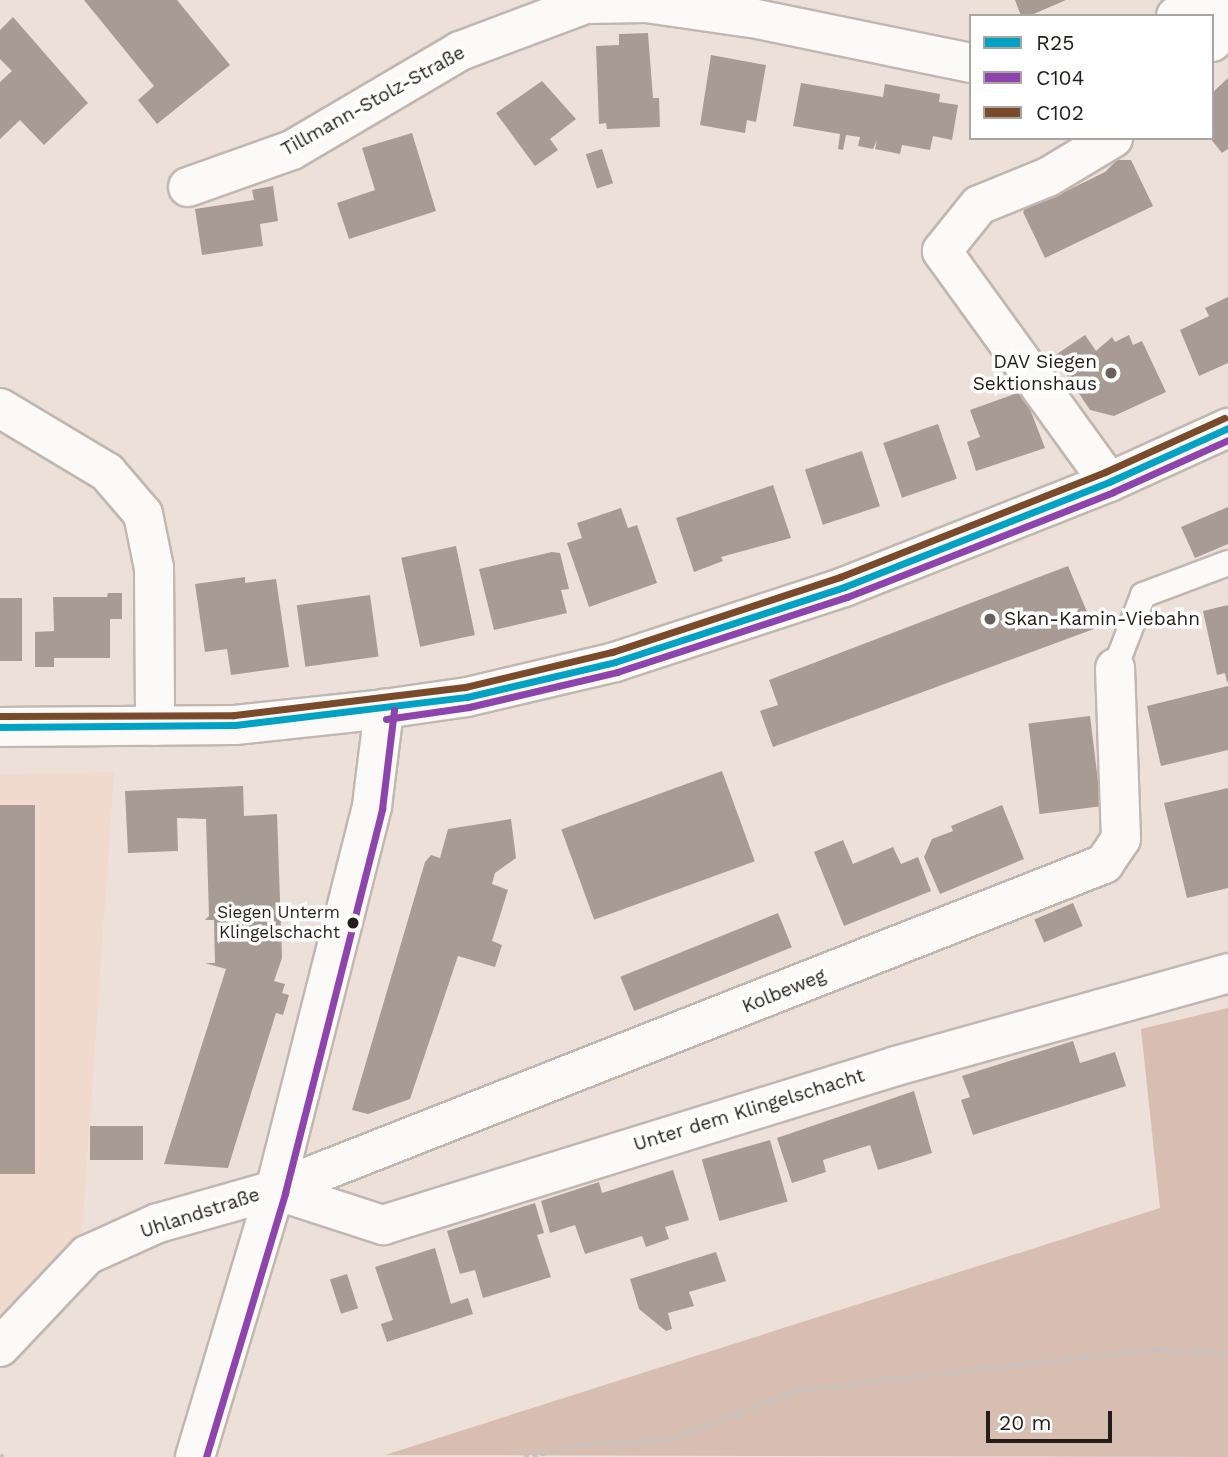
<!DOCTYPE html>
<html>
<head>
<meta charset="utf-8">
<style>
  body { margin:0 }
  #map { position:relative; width:1228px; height:1457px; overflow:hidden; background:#ede0d9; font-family:"Work Sans",sans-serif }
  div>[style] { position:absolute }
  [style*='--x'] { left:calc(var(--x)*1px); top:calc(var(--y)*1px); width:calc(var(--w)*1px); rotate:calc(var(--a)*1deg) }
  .built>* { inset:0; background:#f0d9cd }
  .forest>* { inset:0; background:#d8beb1 }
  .building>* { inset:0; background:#a79b94; transform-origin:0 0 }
  .path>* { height:4.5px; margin-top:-2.25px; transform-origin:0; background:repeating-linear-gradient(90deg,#c5c2bf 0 5px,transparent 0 8.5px) }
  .roads { filter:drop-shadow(2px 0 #c1b7b1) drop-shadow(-2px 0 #c1b7b1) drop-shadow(0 2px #c1b7b1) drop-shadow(0 -2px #c1b7b1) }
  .service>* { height:24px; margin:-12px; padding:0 12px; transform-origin:12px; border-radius:12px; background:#fcfaf9 }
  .minor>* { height:38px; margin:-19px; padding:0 19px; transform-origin:19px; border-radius:19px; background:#fcfaf9 }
  .secondary>* { height:38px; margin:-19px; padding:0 19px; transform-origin:19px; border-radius:19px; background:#fcfaf9 }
  .bus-1>* { height:7px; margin:-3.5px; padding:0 3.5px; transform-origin:3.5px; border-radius:3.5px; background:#02a2c5 }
  .bus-2>* { height:7px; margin:-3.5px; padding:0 3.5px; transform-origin:3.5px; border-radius:3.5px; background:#8e44ad }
  .bus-3>* { height:7px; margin:-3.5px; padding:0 3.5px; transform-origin:3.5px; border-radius:3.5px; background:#7a4b2a }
  .dots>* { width:19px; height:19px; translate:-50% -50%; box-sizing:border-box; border:4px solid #fff; border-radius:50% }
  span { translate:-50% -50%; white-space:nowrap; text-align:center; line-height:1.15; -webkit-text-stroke:7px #fff; paint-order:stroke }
  .bus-label { font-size:17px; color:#251d19 }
  .right { translate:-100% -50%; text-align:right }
  .street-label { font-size:19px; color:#251d19 }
  .poi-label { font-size:19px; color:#251d19 }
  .left { translate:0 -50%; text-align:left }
  .legend { position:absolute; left:969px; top:14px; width:245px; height:126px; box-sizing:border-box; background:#fff; border:2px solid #a8a5a3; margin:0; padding:9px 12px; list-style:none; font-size:21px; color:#251d19 }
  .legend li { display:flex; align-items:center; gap:14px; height:35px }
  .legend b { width:35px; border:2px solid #a8a5a3 }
  .scale { position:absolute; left:986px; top:1411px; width:126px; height:32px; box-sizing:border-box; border:4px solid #251d19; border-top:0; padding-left:9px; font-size:21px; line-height:24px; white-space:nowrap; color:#251d19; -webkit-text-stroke:5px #fff; paint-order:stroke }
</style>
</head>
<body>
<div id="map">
  <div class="built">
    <div style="clip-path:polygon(114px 772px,82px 1234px,0 1345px,0 775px)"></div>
  </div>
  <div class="forest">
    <div style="clip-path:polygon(1228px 1008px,1228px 1457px,385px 1455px,1160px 1208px,1141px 1029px)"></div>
  </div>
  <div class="building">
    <div style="clip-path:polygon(84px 0,177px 0,230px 65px,157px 124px,138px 100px,154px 86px)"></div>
    <div style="clip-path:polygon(1015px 0,1066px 0,1029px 16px,1021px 16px)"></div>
    <div style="clip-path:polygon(13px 17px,88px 103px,44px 145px,20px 120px,0 139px,0 82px,12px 71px,0 59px,0 30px)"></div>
    <div style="clip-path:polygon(648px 33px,653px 98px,659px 98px,660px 127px,607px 129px,606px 123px,599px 124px,596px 46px,619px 45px,619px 34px)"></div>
    <div style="clip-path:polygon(711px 55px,766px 65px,756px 122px,747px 120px,745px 133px,700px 125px)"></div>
    <div style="clip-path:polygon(1228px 78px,1228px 149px,1222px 153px,1210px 138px,1212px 93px)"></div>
    <div style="clip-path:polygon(542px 81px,576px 119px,550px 139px,558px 150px,535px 166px,496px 113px)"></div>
    <div style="clip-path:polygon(801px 83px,883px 97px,885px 84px,940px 94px,939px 102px,958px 105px,952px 140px,933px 136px,930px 150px,902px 145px,900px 154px,875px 149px,877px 140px,873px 149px,858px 146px,860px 137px,846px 135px,843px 150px,838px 149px,840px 134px,793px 126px)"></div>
    <div style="clip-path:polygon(412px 133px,436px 211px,349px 239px,337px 203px,375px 190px,362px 148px)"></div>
    <div style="left:602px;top:149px;width:36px;height:17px;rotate:72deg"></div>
    <div style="clip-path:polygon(1117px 160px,1131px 160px,1153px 206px,1045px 258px,1023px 212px,1031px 201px,1041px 197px,1048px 200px,1105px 172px)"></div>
    <div style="clip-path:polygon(273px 186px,278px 221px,260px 224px,263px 246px,202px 255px,195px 209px,254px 200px,252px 190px)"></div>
    <div style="clip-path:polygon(1228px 297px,1228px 363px,1199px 376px,1180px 330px,1209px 316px,1205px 308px)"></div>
    <div style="clip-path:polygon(1085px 335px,1096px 351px,1112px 337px,1115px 342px,1129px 335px,1133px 345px,1142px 341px,1166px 392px,1114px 416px,1090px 410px,1054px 356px)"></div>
    <div style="clip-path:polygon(1023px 391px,1045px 448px,976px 471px,967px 442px,980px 437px,970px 410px)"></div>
    <div style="left:938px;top:424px;width:58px;height:58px;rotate:71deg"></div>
    <div style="left:862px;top:451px;width:58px;height:60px;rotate:72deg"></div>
    <div style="clip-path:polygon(773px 485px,791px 538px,721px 557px,723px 561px,694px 572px,676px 518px)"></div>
    <div style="clip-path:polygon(1228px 507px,1228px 544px,1195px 558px,1181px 527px)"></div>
    <div style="clip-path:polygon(621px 508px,628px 528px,637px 525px,657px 583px,589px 607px,567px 543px,582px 538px,577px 523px)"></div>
    <div style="left:456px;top:546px;width:91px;height:56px;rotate:78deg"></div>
    <div style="clip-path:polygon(552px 552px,560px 553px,569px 589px,561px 590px,567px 613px,494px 630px,479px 569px)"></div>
    <div style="clip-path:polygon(1068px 566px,1094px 629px,773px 747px,760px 711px,778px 705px,769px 680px)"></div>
    <div style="clip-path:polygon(245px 577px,245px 583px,276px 579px,289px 667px,231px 675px,227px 649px,205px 652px,195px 584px)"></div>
    <div style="clip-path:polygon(108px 593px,122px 593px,122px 619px,110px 619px,110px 658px,54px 658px,54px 667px,35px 667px,35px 632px,54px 631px,53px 597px,107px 597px)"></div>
    <div style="left:370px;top:595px;width:62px;height:74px;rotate:82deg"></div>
    <div style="left:0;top:598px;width:22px;height:63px"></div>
    <div style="clip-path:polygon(1228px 605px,1228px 682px,1227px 682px,1225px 673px,1217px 675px,1203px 611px)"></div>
    <div style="clip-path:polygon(1228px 686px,1228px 750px,1161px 766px,1147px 706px)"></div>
    <div style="left:1090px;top:716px;width:91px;height:62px;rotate:83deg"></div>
    <div style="left:722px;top:771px;width:96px;height:171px;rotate:70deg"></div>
    <div style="clip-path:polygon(243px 786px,244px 816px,277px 814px,282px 958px,274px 981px,285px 984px,282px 993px,289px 995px,283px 1015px,276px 1013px,228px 1168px,164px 1164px,226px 969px,205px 963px,215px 963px,214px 920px,205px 920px,209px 916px,206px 819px,177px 818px,178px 851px,128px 853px,125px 791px)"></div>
    <div style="clip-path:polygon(1228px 788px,1228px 888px,1187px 898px,1164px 803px)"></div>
    <div style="left:0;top:805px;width:35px;height:369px"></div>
    <div style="clip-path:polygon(1002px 805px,1024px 859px,940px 894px,924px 857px,932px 839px,953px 831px,951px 826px)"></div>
    <div style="clip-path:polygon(511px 819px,516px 858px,495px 873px,492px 884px,508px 890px,492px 941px,502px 945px,495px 967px,458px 956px,410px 1099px,368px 1114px,352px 1110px,425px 862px,431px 855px,440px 858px,448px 829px)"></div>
    <div style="clip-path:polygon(843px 840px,853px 864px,893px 847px,901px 864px,918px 857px,931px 891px,844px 926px,814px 852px)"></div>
    <div style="left:1073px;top:903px;width:25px;height:42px;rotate:67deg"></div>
    <div style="left:778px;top:913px;width:37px;height:170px;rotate:68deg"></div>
    <div style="clip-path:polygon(1073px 1041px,1080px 1063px,1115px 1052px,1126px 1086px,973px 1135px,961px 1100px,970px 1097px,962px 1076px)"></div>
    <div style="clip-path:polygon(914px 1091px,932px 1153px,878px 1170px,870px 1145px,823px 1160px,826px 1172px,792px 1183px,777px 1138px)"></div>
    <div style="left:90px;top:1126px;width:53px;height:34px"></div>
    <div style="left:770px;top:1140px;width:64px;height:71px;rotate:74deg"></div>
    <div style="clip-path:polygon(673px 1170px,689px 1220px,665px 1227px,669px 1239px,646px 1247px,642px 1236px,585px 1254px,575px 1225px,550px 1233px,541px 1201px,599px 1182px,602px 1193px)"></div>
    <div style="clip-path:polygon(535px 1203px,544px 1233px,537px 1235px,551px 1277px,483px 1298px,475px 1270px,460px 1274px,447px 1231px)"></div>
    <div style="clip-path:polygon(435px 1248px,451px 1304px,468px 1298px,473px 1314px,387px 1342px,381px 1324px,393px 1320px,375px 1267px)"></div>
    <div style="clip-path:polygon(716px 1252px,726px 1281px,689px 1292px,694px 1306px,668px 1313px,672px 1329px,666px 1331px,639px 1309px,630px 1279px)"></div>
    <div style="left:347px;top:1274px;width:36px;height:18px;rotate:72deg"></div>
  </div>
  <div class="path">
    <div style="--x:0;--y:1455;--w:4;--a:34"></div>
    <div style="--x:524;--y:1457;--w:60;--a:-12.4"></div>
    <div style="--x:583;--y:1444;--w:89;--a:-3.2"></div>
    <div style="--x:672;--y:1439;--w:134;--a:-21.4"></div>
    <div style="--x:797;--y:1390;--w:359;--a:-6.6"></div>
    <div style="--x:1154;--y:1349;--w:74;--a:3.9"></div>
  </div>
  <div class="roads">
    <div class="service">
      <div style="--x:1115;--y:668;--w:78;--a:-69"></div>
      <div style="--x:1143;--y:595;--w:91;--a:-20.6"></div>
    </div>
    <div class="minor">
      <div style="--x:1176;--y:16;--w:47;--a:-20"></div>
      <div style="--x:1212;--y:42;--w:24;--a:-48"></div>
      <div style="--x:188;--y:187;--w:110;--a:-19.6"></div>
      <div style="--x:292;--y:150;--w:195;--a:-30.5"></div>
      <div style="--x:460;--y:51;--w:134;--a:-20.6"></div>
      <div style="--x:585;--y:4;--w:61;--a:-0.9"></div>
      <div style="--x:646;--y:3;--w:107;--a:8.1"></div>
      <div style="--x:752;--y:18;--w:224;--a:11.6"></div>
      <div style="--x:0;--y:408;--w:125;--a:30.9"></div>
      <div style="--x:107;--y:472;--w:55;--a:49.4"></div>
      <div style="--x:143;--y:514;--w:55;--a:78.5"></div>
      <div style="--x:154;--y:568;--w:158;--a:89.6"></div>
      <div style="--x:1109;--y:482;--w:285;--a:-125.9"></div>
      <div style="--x:942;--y:251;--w:59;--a:-51.2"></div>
      <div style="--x:979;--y:205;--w:74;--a:-22.1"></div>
      <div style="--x:1048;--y:177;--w:76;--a:-31"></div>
      <div style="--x:275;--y:1190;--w:114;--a:18"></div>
      <div style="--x:383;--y:1225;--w:537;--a:-17.22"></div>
      <div style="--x:896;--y:1066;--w:345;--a:-15.6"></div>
      <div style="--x:0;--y:1347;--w:127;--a:-46.6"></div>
      <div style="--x:87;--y:1255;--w:78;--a:-24.3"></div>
      <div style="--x:158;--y:1223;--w:122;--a:-15.8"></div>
      <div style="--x:275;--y:1190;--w:891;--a:-21.47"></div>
      <div style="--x:1104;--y:864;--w:30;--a:-56"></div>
      <div style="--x:1121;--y:839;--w:171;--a:-92"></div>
      <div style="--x:195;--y:1457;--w:279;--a:-73.3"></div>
      <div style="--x:275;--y:1190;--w:396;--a:-75.8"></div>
      <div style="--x:372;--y:806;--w:98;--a:-82.9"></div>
    </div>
    <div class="secondary">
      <div style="--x:0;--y:727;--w:235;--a:-0.5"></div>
      <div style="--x:235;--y:725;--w:150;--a:-6.1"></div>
      <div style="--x:384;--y:709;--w:84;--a:-8.2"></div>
      <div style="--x:467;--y:697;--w:152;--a:-13.3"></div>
      <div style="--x:615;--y:662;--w:241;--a:-18.1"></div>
      <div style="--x:844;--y:587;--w:285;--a:-21.6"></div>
      <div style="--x:1109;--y:482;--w:131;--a:-24.4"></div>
    </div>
  </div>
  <div class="bus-1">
    <div style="--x:0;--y:727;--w:235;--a:-0.5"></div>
    <div style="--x:235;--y:725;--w:234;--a:-6.9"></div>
    <div style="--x:467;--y:697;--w:152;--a:-13.3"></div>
    <div style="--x:615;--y:662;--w:241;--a:-18.1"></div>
    <div style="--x:844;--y:587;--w:285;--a:-21.6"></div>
    <div style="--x:1109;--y:482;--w:131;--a:-24.4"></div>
  </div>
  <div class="bus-2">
    <div style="--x:386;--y:719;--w:84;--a:-8.2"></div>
    <div style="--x:469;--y:707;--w:152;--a:-13.3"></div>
    <div style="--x:617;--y:672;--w:242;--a:-18.1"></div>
    <div style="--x:847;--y:597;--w:286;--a:-21.5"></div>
    <div style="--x:1113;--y:492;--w:126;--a:-24.3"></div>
    <div style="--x:206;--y:1457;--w:276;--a:-73.3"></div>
    <div style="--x:285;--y:1193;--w:396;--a:-75.8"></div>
    <div style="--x:382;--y:809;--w:100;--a:-83.1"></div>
  </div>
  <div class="bus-3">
    <div style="--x:0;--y:716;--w:234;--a:-0.2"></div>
    <div style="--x:234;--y:715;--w:233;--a:-6.9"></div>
    <div style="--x:465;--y:687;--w:151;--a:-13.4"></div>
    <div style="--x:612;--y:652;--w:240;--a:-18.2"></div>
    <div style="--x:840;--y:577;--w:285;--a:-21.6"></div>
    <div style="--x:1105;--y:472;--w:131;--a:-24.4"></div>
  </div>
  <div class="dots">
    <div style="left:1111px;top:373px;background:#6b615c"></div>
    <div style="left:990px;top:619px;background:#6b615c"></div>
    <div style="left:353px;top:923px;background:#251d19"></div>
  </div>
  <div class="bus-label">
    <span class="right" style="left:340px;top:923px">Siegen Unterm<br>Klingelschacht</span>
  </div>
  <div class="street-label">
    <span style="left:373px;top:101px;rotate:-29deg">Tillmann-Stolz-Straße</span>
    <span style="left:784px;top:991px;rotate:-22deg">Kolbeweg</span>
    <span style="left:749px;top:1110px;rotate:-17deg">Unter dem Klingelschacht</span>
    <span style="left:200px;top:1213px;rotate:-18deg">Uhlandstraße</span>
  </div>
  <div class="poi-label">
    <span class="right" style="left:1097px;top:373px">DAV Siegen<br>Sektionshaus</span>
    <span class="left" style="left:1004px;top:619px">Skan-Kamin-Viebahn</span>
  </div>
  <ul class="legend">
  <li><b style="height:9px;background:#02a2c5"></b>R25</li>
  <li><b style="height:9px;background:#8e44ad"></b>C104</li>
  <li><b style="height:9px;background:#7a4b2a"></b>C102</li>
  </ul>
  <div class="scale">20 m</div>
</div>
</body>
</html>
